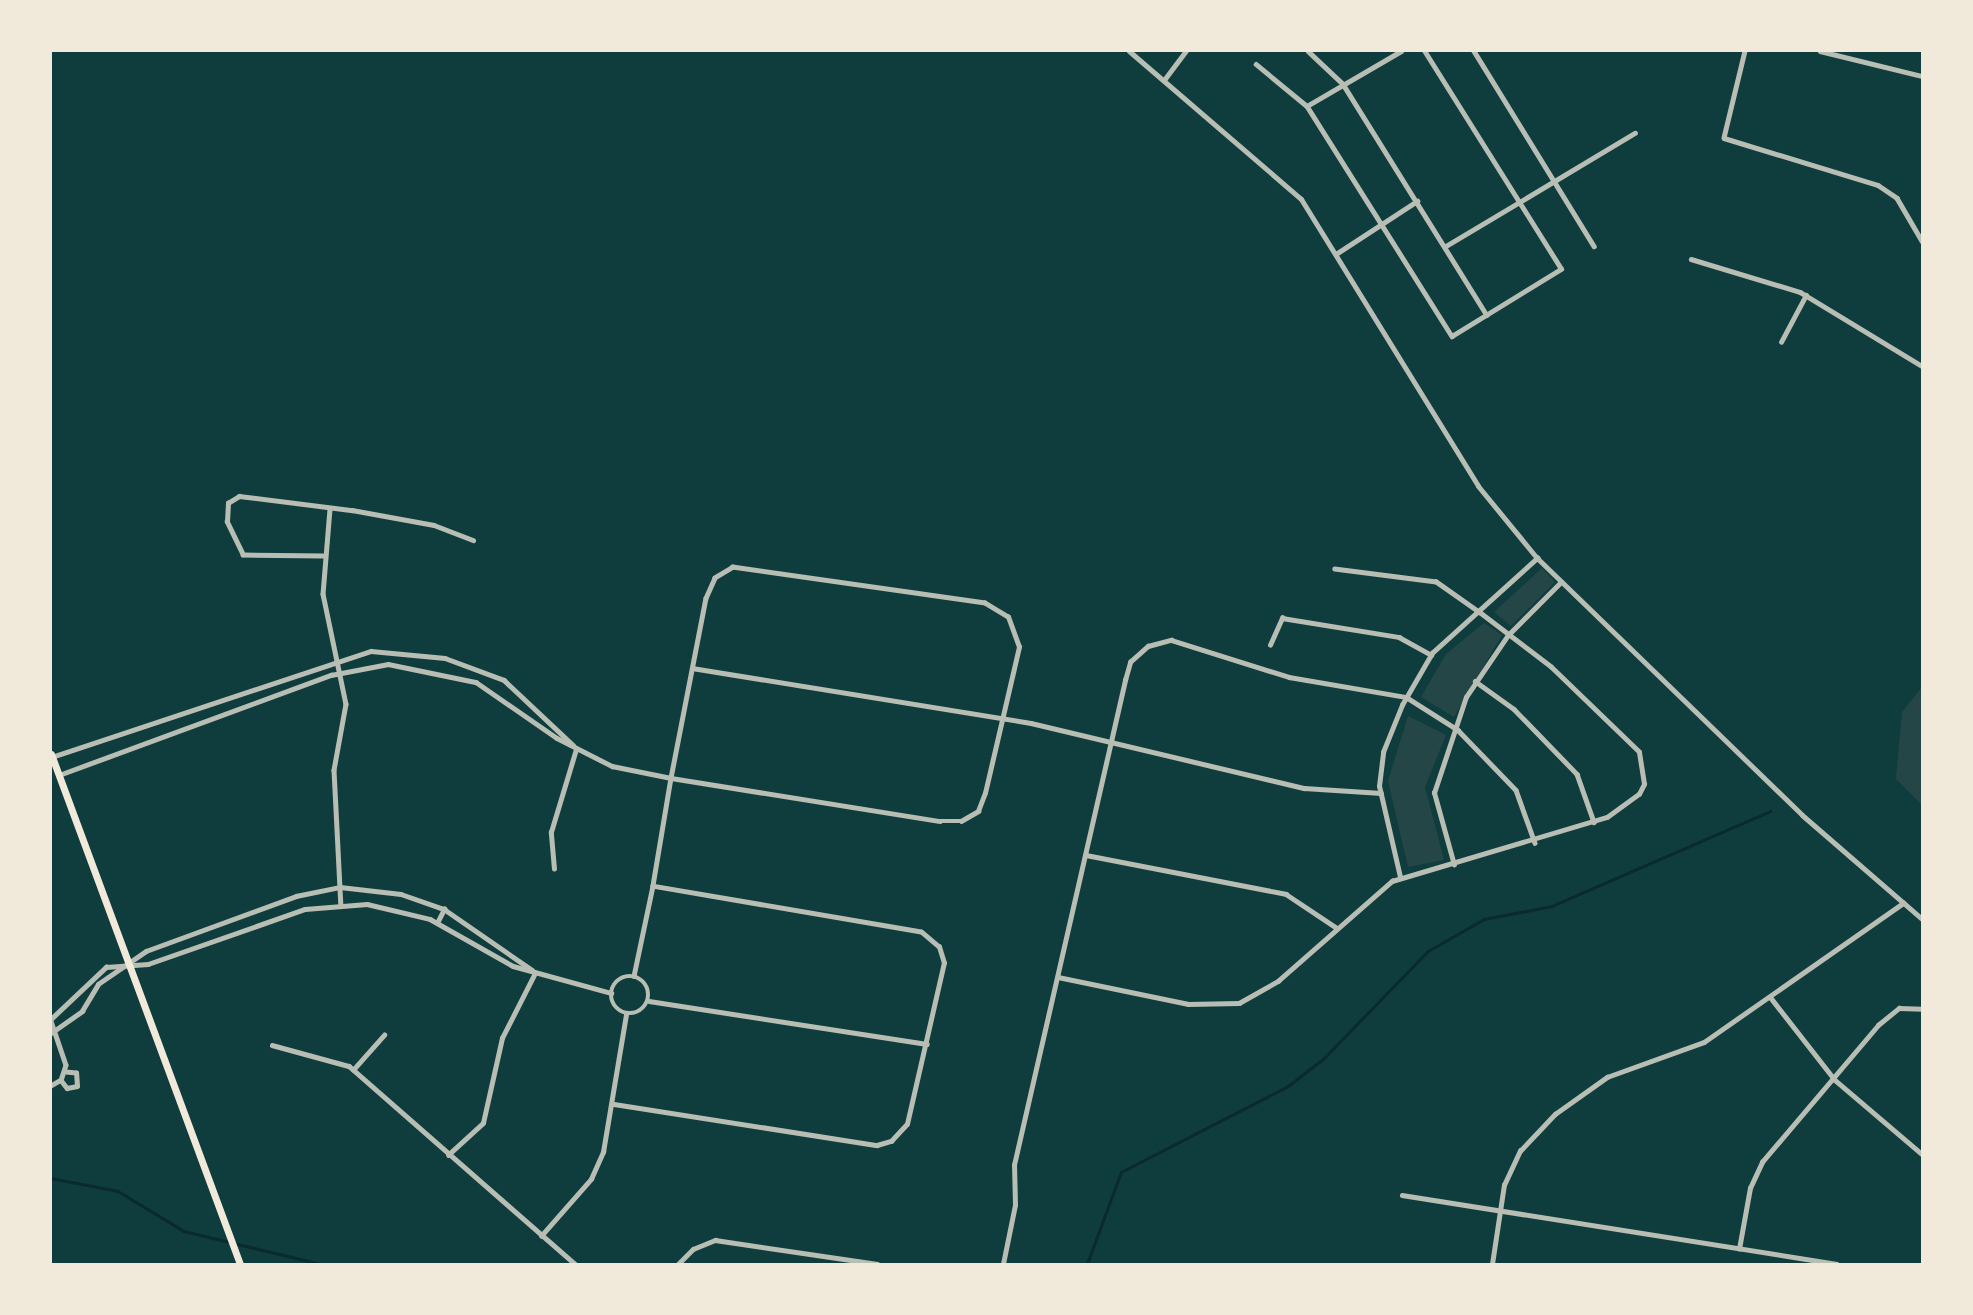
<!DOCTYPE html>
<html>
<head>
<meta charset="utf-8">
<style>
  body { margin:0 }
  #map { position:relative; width:1973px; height:1315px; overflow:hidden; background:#0f3d3e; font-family:Georgia,serif }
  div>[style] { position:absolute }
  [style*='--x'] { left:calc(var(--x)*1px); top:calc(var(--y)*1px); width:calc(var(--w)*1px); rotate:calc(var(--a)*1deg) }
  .green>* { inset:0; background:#244646 }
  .stream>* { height:2.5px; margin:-1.25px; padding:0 1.25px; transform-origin:1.25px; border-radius:1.25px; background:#0a2a2b }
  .minor>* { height:4.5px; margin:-2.25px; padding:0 2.25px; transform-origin:2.25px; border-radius:2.25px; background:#b8beb3 }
  .minor>.ring { margin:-2.25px; padding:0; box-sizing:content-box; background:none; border:4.5px solid #b8beb3; border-radius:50% }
  .tertiary>* { height:5px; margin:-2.5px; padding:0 2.5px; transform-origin:2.5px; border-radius:2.5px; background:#b8beb3 }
  .primary>* { height:7px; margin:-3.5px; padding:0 3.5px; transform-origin:3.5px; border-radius:3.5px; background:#f1e9da }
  span { translate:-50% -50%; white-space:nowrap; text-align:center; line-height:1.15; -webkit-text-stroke:7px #f1e9da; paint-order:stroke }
  .frame { position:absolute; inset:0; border:52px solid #f1e9da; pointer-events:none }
</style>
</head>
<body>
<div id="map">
  <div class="green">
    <div style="clip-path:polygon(1542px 568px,1555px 582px,1511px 626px,1494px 612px)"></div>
    <div style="clip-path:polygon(1484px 623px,1502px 635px,1454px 717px,1421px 697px,1446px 654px)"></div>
    <div style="clip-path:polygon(1922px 687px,1922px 805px,1896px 779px,1902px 712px)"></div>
    <div style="clip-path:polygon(1408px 716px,1446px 735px,1425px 787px,1444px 860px,1408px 867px,1388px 781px)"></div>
  </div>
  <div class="stream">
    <div style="--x:51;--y:1178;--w:68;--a:11"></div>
    <div style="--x:118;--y:1191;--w:77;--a:31.2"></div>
    <div style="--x:184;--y:1231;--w:140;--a:13.6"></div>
    <div style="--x:1087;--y:1264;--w:98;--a:-69.7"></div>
    <div style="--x:1121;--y:1172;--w:188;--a:-27.2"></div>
    <div style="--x:1288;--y:1086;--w:44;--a:-37.6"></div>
    <div style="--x:1323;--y:1059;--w:151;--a:-45.8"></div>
    <div style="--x:1428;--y:951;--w:64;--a:-29.7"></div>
    <div style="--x:1484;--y:919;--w:69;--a:-10.8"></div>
    <div style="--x:1552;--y:906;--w:238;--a:-23.5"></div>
  </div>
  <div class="minor">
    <div style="--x:1308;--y:51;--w:48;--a:43.3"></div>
    <div style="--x:1343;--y:84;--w:272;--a:58.1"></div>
    <div style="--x:1474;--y:51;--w:229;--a:58.4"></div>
    <div style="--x:1745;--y:51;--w:89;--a:103.6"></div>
    <div style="--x:1724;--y:138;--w:161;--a:17"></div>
    <div style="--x:1878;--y:185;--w:23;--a:34"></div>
    <div style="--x:1897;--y:198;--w:50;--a:59.8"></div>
    <div style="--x:1820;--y:51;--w:105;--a:13.8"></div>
    <div style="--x:1256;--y:64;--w:66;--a:39.5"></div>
    <div style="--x:1307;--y:106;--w:272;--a:57.8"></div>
    <div style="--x:1452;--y:336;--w:128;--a:-31.6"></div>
    <div style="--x:1561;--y:269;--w:257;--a:-122.1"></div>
    <div style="--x:1164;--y:80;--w:36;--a:-53"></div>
    <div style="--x:1307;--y:106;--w:109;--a:-30.3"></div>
    <div style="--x:1446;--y:246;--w:220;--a:-30.9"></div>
    <div style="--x:1336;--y:254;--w:97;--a:-33.2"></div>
    <div style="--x:1691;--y:259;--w:114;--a:16.8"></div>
    <div style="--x:1800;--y:292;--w:143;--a:31.2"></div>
    <div style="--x:1781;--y:342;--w:53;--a:-62"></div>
    <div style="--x:330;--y:509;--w:85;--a:94.7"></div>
    <div style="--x:323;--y:594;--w:112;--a:78.2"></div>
    <div style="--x:346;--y:704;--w:67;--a:100.3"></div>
    <div style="--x:334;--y:770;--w:136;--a:87.1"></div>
    <div style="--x:323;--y:556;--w:80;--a:-179.3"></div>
    <div style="--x:243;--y:555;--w:37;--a:-116"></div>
    <div style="--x:227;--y:522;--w:19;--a:-87"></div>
    <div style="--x:228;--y:503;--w:13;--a:-32"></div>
    <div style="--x:239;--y:496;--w:114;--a:7.1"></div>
    <div style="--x:352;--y:510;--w:83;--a:10.4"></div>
    <div style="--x:434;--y:525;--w:42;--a:21"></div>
    <div style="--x:1270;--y:645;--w:30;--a:-66"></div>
    <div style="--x:1282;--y:618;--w:119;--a:9.2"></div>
    <div style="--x:1399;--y:637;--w:37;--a:29"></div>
    <div style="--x:692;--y:668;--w:343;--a:9.2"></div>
    <div style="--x:1031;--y:723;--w:281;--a:13.4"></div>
    <div style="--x:1304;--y:788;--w:77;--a:3.7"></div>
    <div style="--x:1475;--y:681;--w:48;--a:35.7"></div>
    <div style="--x:1514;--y:709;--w:91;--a:45.9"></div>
    <div style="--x:1577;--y:774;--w:51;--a:70.5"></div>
    <div style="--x:52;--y:757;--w:336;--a:-18.4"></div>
    <div style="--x:371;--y:651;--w:74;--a:5.4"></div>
    <div style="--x:445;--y:658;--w:63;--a:20.4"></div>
    <div style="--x:504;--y:680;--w:95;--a:43.3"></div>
    <div style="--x:59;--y:775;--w:290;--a:-20.2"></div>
    <div style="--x:331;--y:675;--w:58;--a:-10.9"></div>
    <div style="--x:388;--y:664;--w:90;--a:11.6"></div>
    <div style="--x:476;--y:682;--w:98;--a:34.7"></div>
    <div style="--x:557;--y:738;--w:62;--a:27"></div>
    <div style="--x:612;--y:766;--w:60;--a:11.5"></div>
    <div style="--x:671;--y:778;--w:272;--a:9.1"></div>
    <div style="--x:940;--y:821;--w:21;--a:0"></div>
    <div style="--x:961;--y:821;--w:20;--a:-30"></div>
    <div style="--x:978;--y:811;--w:19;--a:-69"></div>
    <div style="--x:985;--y:793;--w:150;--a:-76.9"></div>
    <div style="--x:1019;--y:647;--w:32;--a:-110"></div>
    <div style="--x:1008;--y:617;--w:27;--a:-149"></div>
    <div style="--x:985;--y:603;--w:255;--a:-171.9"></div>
    <div style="--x:733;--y:567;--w:21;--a:149"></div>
    <div style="--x:715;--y:578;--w:22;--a:114"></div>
    <div style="--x:706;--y:598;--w:183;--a:101"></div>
    <div style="--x:671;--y:778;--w:109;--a:99.5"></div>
    <div style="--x:653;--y:886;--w:92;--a:101.9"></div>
    <div style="--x:1086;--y:855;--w:204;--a:11"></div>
    <div style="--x:1286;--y:894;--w:61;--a:33.7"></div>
    <div style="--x:1454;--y:865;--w:75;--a:-105.5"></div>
    <div style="--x:1434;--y:793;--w:101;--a:-71.6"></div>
    <div style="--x:1466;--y:697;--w:75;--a:-55.9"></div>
    <div style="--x:1508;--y:635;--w:75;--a:-45"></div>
    <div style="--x:554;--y:869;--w:37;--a:-95"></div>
    <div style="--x:551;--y:832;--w:87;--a:-73.2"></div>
    <div style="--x:1400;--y:877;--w:93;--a:-103"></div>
    <div style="--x:1379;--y:786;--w:34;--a:-83"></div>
    <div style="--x:1383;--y:752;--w:51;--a:-68"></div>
    <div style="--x:1402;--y:705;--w:60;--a:-60"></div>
    <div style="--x:1432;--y:653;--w:142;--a:-42.1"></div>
    <div style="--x:437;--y:923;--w:16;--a:-63"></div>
    <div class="ring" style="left:611px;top:976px;width:33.5px;height:33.5px"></div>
    <div style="--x:1058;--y:977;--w:133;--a:11.7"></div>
    <div style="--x:1188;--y:1004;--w:51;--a:-1.1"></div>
    <div style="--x:1239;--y:1003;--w:45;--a:-29.4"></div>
    <div style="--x:1278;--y:981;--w:152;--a:-41.3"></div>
    <div style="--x:1392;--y:881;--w:224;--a:-16.6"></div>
    <div style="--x:1607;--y:817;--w:39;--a:-36"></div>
    <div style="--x:1639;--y:794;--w:11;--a:-63"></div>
    <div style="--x:1644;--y:784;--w:32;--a:-99"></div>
    <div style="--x:1639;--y:752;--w:122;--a:-136"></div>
    <div style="--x:1551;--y:667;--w:89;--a:-142.7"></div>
    <div style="--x:1480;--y:613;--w:54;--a:-144.8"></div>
    <div style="--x:1436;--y:582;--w:102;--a:-172.7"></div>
    <div style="--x:1771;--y:998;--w:104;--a:52"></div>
    <div style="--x:1835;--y:1080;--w:114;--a:40.4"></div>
    <div style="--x:649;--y:1001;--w:281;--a:8.8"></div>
    <div style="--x:51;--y:1019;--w:76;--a:-43.4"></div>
    <div style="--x:106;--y:967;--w:42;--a:-4.1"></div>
    <div style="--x:148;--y:964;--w:166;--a:-19.3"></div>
    <div style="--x:305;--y:909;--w:62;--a:-4.6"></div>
    <div style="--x:367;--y:904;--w:65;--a:13.4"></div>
    <div style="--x:430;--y:919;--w:95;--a:29.5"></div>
    <div style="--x:513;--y:966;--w:102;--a:15.4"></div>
    <div style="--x:51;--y:1021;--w:46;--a:71.2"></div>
    <div style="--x:66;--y:1065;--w:16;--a:108"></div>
    <div style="--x:61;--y:1080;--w:12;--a:149"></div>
    <div style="--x:51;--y:1033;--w:38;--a:-35"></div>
    <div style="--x:82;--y:1011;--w:31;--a:-59"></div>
    <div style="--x:98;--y:984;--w:58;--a:-34.5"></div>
    <div style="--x:146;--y:951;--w:160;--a:-20.1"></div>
    <div style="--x:296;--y:896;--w:45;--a:-11.6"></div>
    <div style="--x:340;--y:887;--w:61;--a:6.5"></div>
    <div style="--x:401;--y:894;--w:46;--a:19.2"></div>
    <div style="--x:444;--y:909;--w:107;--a:34.7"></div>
    <div style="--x:272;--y:1045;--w:80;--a:15.3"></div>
    <div style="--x:349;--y:1066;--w:300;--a:41.2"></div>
    <div style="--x:353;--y:1070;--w:47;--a:-48.5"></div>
    <div style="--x:61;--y:1080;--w:10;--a:53"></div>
    <div style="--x:67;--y:1088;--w:10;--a:-11"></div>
    <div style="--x:77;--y:1086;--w:13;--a:-94"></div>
    <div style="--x:76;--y:1073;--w:10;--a:-174"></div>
    <div style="--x:614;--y:1104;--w:266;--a:8.9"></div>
    <div style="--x:877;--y:1145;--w:15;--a:-16"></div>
    <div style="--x:891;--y:1141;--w:23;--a:-47"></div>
    <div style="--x:907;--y:1124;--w:165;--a:-77.1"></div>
    <div style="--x:944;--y:963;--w:17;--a:-107"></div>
    <div style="--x:939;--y:947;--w:23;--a:-140"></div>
    <div style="--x:921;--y:932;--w:272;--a:-170.3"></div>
    <div style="--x:448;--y:1155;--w:47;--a:-42.4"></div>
    <div style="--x:483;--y:1123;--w:87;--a:-77.4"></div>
    <div style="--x:502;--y:1038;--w:73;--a:-63.1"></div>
    <div style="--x:1402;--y:1195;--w:440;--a:9"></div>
    <div style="--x:541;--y:1236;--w:76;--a:-48.7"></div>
    <div style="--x:591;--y:1179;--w:30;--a:-66"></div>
    <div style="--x:603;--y:1152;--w:140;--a:-80.5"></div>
    <div style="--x:1739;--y:1249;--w:62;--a:-79.8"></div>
    <div style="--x:1750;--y:1188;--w:29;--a:-65"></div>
    <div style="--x:1762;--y:1162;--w:180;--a:-49.7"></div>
    <div style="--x:1878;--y:1025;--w:27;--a:-39"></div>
    <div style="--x:1899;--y:1008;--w:23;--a:2"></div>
    <div style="--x:678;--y:1264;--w:21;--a:-45"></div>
    <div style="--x:693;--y:1249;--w:24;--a:-22"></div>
    <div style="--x:715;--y:1240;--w:164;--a:8.4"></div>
    <div style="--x:1003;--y:1264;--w:60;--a:-78.5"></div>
    <div style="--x:1015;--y:1205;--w:40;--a:-91.4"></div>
    <div style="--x:1014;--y:1165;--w:498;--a:-77.1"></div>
    <div style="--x:1125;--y:680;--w:19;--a:-74"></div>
    <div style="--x:1130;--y:662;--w:24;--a:-42"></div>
    <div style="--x:1148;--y:646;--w:24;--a:-15"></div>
    <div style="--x:1171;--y:640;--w:124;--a:17.4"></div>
    <div style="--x:1289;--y:677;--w:119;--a:9.7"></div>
    <div style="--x:1406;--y:697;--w:62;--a:32.4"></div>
    <div style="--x:1458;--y:730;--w:83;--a:46"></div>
    <div style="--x:1516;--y:790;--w:56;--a:70.3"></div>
    <div style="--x:1492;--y:1264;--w:80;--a:-81.4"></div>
    <div style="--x:1504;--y:1185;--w:38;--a:-65"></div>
    <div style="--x:1520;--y:1151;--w:51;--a:-46.6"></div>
    <div style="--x:1555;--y:1114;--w:64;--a:-35.4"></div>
    <div style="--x:1607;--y:1077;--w:103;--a:-19.8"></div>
    <div style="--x:1704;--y:1042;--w:243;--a:-34.9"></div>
  </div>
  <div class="tertiary">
    <div style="--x:1129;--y:51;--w:227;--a:40.7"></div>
    <div style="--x:1301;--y:199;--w:337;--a:58.3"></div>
    <div style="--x:1478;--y:486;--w:93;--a:50.7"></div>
    <div style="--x:1537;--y:558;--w:369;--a:44.1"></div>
    <div style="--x:1802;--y:815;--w:159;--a:40.9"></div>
  </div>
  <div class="primary">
    <div style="--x:51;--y:754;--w:544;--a:69.67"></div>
  </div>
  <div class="frame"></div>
</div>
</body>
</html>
